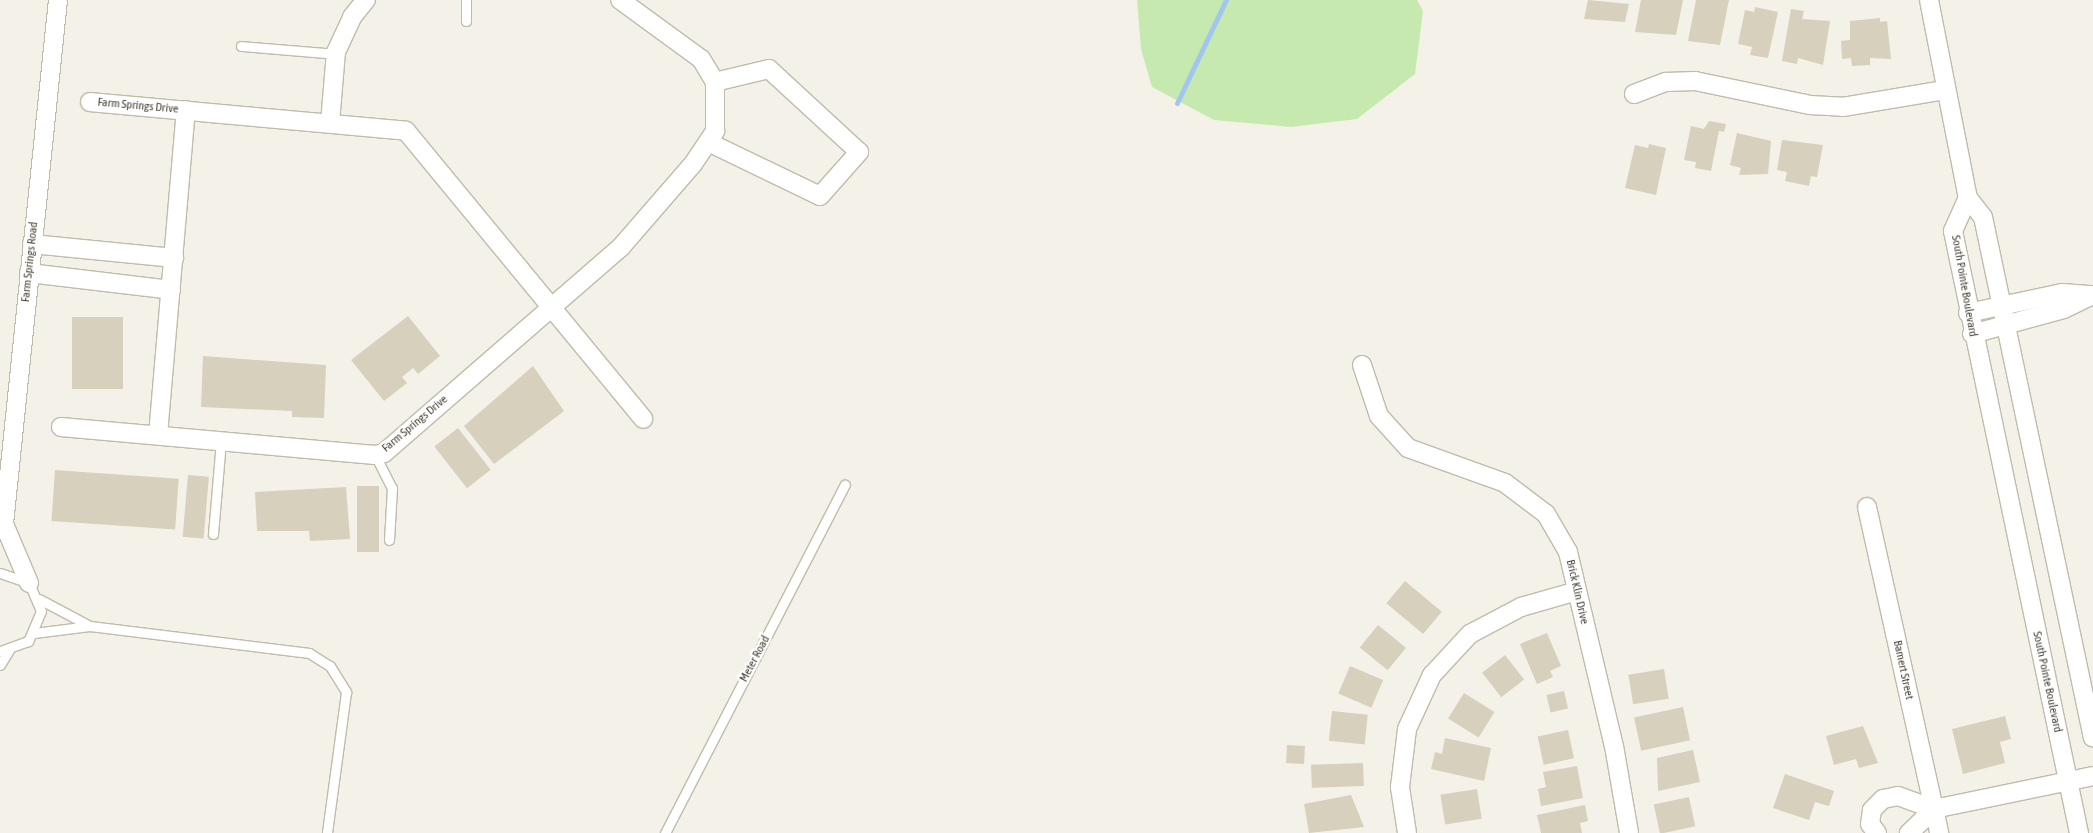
<!DOCTYPE html>
<html>
<head>
<meta charset="utf-8">
<style>
  body { margin:0 }
  #map { position:relative; width:2093px; height:833px; overflow:hidden; background:#f4f2e8; font-family:"Asap Condensed",sans-serif }
  div>[style] { position:absolute }
  [style*='--x'] { left:calc(var(--x)*1px); top:calc(var(--y)*1px); width:calc(var(--w)*1px); rotate:calc(var(--a)*1deg) }
  .green>* { inset:0; background:#c6e9b0 }
  .stream>* { height:5px; margin:-2.5px; padding:0 2.5px; transform-origin:2.5px; border-radius:2.5px; background:#a3c6f1 }
  .building>* { inset:0; background:#d6d0bd; transform-origin:0 0 }
  .roads { filter:drop-shadow(1px 0 #c0bcaa) drop-shadow(-1px 0 #c0bcaa) drop-shadow(0 1px #c0bcaa) drop-shadow(0 -1px #c0bcaa) }
  .service>* { height:9px; margin:-4.5px; padding:0 4.5px; transform-origin:4.5px; border-radius:4.5px; background:#fff }
  .minor>* { height:18px; margin:-9px; padding:0 9px; transform-origin:9px; border-radius:9px; background:#fff }
  span { translate:-50% -50%; white-space:nowrap; text-align:center; line-height:1.15; -webkit-text-stroke:5px #fff; paint-order:stroke }
  .street-label { font-size:12px; color:#474336 }
</style>
</head>
<body>
<div id="map">
  <div class="green">
    <div style="clip-path:polygon(1137px 0,1417px 0,1423px 11px,1415px 74px,1357px 119px,1291px 127px,1214px 120px,1152px 87px,1141px 49px)"></div>
  </div>
  <div class="stream">
    <div style="--x:1177;--y:103;--w:114;--a:-64.6"></div>
  </div>
  <div class="building">
    <div style="clip-path:polygon(1588px 0,1629px 4px,1625px 22px,1584px 19px)"></div>
    <div style="clip-path:polygon(1641px 0,1683px 0,1676px 35px,1635px 32px)"></div>
    <div style="clip-path:polygon(1696px 0,1729px 0,1720px 45px,1688px 41px)"></div>
    <div style="clip-path:polygon(1755px 7px,1778px 12px,1768px 58px,1750px 55px,1752px 47px,1738px 44px,1745px 10px,1754px 12px)"></div>
    <div style="clip-path:polygon(1791px 9px,1804px 11px,1802px 19px,1830px 21px,1823px 65px,1798px 58px,1797px 64px,1782px 61px)"></div>
    <div style="clip-path:polygon(1880px 18px,1880px 22px,1887px 21px,1891px 59px,1870px 58px,1870px 65px,1852px 66px,1851px 58px,1842px 59px,1841px 41px,1850px 40px,1850px 21px)"></div>
    <div style="clip-path:polygon(1709px 121px,1726px 124px,1724px 132px,1719px 131px,1711px 171px,1695px 168px,1696px 162px,1684px 160px,1691px 126px,1704px 129px)"></div>
    <div style="clip-path:polygon(1737px 133px,1771px 141px,1768px 174px,1739px 175px,1741px 168px,1730px 165px)"></div>
    <div style="clip-path:polygon(1782px 140px,1823px 145px,1817px 177px,1811px 176px,1809px 186px,1785px 181px,1787px 172px,1777px 170px)"></div>
    <div style="clip-path:polygon(1649px 144px,1666px 148px,1656px 195px,1625px 188px,1635px 145px,1648px 148px)"></div>
    <div style="clip-path:polygon(408px 316px,440px 356px,418px 374px,413px 368px,402px 377px,407px 383px,384px 401px,351px 360px)"></div>
    <div style="left:72px;top:317px;width:51px;height:72px"></div>
    <div style="clip-path:polygon(203px 356px,326px 365px,324px 418px,292px 417px,292px 411px,201px 407px)"></div>
    <div style="clip-path:polygon(533px 366px,564px 411px,494px 464px,464px 426px)"></div>
    <div style="left:458px;top:428px;width:53px;height:30px;rotate:52deg"></div>
    <div style="left:55px;top:470px;width:124px;height:51px;rotate:4deg"></div>
    <div style="left:188px;top:475px;width:21px;height:62px;rotate:5deg"></div>
    <div style="left:357px;top:486px;width:22px;height:66px"></div>
    <div style="clip-path:polygon(346px 487px,350px 539px,310px 541px,309px 531px,257px 531px,255px 492px)"></div>
    <div style="left:1405px;top:581px;width:48px;height:29px;rotate:40deg"></div>
    <div style="left:1378px;top:625px;width:36px;height:29px;rotate:39deg"></div>
    <div style="clip-path:polygon(1547px 633px,1561px 666px,1550px 671px,1553px 677px,1537px 684px,1520px 644px)"></div>
    <div style="left:1505px;top:655px;width:31px;height:29px;rotate:52deg"></div>
    <div style="left:1350px;top:666px;width:36px;height:30px;rotate:23deg"></div>
    <div style="left:1664px;top:669px;width:30px;height:36px;rotate:81deg"></div>
    <div style="left:1564px;top:691px;width:18px;height:18px;rotate:77deg"></div>
    <div style="left:1464px;top:693px;width:36px;height:30px;rotate:32deg"></div>
    <div style="left:1683px;top:707px;width:34px;height:50px;rotate:78deg"></div>
    <div style="left:1332px;top:711px;width:36px;height:30px;rotate:6deg"></div>
    <div style="clip-path:polygon(2005px 716px,2011px 739px,2000px 742px,2005px 763px,1963px 774px,1952px 729px)"></div>
    <div style="clip-path:polygon(1863px 726px,1878px 763px,1859px 768px,1856px 759px,1834px 765px,1826px 736px)"></div>
    <div style="left:1568px;top:730px;width:29px;height:31px;rotate:78deg"></div>
    <div style="clip-path:polygon(1445px 738px,1491px 748px,1484px 781px,1431px 769px,1435px 752px,1442px 754px)"></div>
    <div style="left:1287px;top:745px;width:18px;height:18px;rotate:3deg"></div>
    <div style="clip-path:polygon(1693px 750px,1700px 782px,1658px 791px,1657px 758px)"></div>
    <div style="left:1363px;top:763px;width:23px;height:52px;rotate:88deg"></div>
    <div style="clip-path:polygon(1577px 766px,1583px 798px,1541px 806px,1538px 789px,1546px 787px,1543px 772px)"></div>
    <div style="clip-path:polygon(1785px 774px,1834px 791px,1829px 806px,1815px 802px,1809px 820px,1773px 808px)"></div>
    <div style="left:1477px;top:789px;width:30px;height:37px;rotate:81deg"></div>
    <div style="clip-path:polygon(1351px 795px,1364px 827px,1309px 833px,1304px 804px)"></div>
    <div style="left:1689px;top:797px;width:30px;height:36px;rotate:78deg"></div>
    <div style="clip-path:polygon(1585px 805px,1588px 821px,1580px 823px,1582px 833px,1541px 833px,1537px 815px)"></div>
  </div>
  <div class="roads">
    <div class="service">
      <div style="--x:466;--y:21;--w:21;--a:-90"></div>
      <div style="--x:241;--y:46;--w:95;--a:4.8"></div>
      <div style="--x:375;--y:455;--w:37;--a:63"></div>
      <div style="--x:392;--y:488;--w:52;--a:93.3"></div>
      <div style="--x:213;--y:534;--w:93;--a:-85.1"></div>
      <div style="--x:0;--y:573;--w:31;--a:19"></div>
      <div style="--x:29;--y:583;--w:30;--a:67"></div>
      <div style="--x:41;--y:611;--w:33;--a:113"></div>
      <div style="--x:28;--y:641;--w:30;--a:160"></div>
      <div style="--x:39;--y:599;--w:58;--a:27.9"></div>
      <div style="--x:34;--y:633;--w:56;--a:-7.1"></div>
      <div style="--x:90;--y:626;--w:221;--a:7"></div>
      <div style="--x:309;--y:653;--w:25;--a:32"></div>
      <div style="--x:330;--y:666;--w:31;--a:58"></div>
      <div style="--x:346;--y:692;--w:142;--a:97.7"></div>
      <div style="--x:0;--y:665;--w:17;--a:-59"></div>
      <div style="--x:665;--y:833;--w:392;--a:-62.7"></div>
    </div>
    <div class="minor">
      <div style="--x:1929;--y:0;--w:202;--a:78.9"></div>
      <div style="--x:1634;--y:94;--w:34;--a:-21"></div>
      <div style="--x:1666;--y:82;--w:29;--a:-2"></div>
      <div style="--x:1695;--y:81;--w:117;--a:11.8"></div>
      <div style="--x:1810;--y:105;--w:33;--a:3"></div>
      <div style="--x:1843;--y:107;--w:103;--a:-9.5"></div>
      <div style="--x:90;--y:102;--w:317;--a:5.2"></div>
      <div style="--x:406;--y:131;--w:373;--a:50.5"></div>
      <div style="--x:330;--y:123;--w:71;--a:-85.2"></div>
      <div style="--x:336;--y:52;--w:38;--a:-65"></div>
      <div style="--x:352;--y:17;--w:22;--a:-51"></div>
      <div style="--x:708;--y:142;--w:124;--a:25.7"></div>
      <div style="--x:820;--y:196;--w:59;--a:-48.4"></div>
      <div style="--x:859;--y:152;--w:122;--a:-137.3"></div>
      <div style="--x:769;--y:69;--w:56;--a:166.5"></div>
      <div style="--x:32;--y:244;--w:143;--a:5.6"></div>
      <div style="--x:29;--y:273;--w:143;--a:6.8"></div>
      <div style="--x:1968;--y:313;--w:96;--a:-12"></div>
      <div style="--x:2062;--y:293;--w:27;--a:4"></div>
      <div style="--x:1972;--y:334;--w:95;--a:-15.2"></div>
      <div style="--x:2064;--y:309;--w:32;--a:-26"></div>
      <div style="--x:1362;--y:365;--w:54;--a:71.6"></div>
      <div style="--x:1379;--y:416;--w:43;--a:47.8"></div>
      <div style="--x:1408;--y:448;--w:103;--a:19.8"></div>
      <div style="--x:1505;--y:483;--w:51;--a:37.1"></div>
      <div style="--x:1546;--y:514;--w:44;--a:59.9"></div>
      <div style="--x:1568;--y:552;--w:199;--a:76.7"></div>
      <div style="--x:1614;--y:746;--w:88;--a:80.2"></div>
      <div style="--x:61;--y:427;--w:315;--a:5.1"></div>
      <div style="--x:375;--y:455;--w:9;--a:-13"></div>
      <div style="--x:384;--y:453;--w:314;--a:-41"></div>
      <div style="--x:621;--y:247;--w:110;--a:-49.1"></div>
      <div style="--x:693;--y:164;--w:40;--a:-56"></div>
      <div style="--x:715;--y:131;--w:49;--a:-90"></div>
      <div style="--x:715;--y:82;--w:27;--a:-121"></div>
      <div style="--x:701;--y:59;--w:100;--a:-143.9"></div>
      <div style="--x:158;--y:435;--w:326;--a:-85.1"></div>
      <div style="--x:1867;--y:507;--w:334;--a:77.5"></div>
      <div style="--x:4;--y:524;--w:64;--a:67"></div>
      <div style="--x:0;--y:530;--w:7;--a:-56"></div>
      <div style="--x:4;--y:524;--w:527;--a:-84.12"></div>
      <div style="--x:1934;--y:809;--w:162;--a:-11.7"></div>
      <div style="--x:1407;--y:833;--w:47;--a:-98.7"></div>
      <div style="--x:1400;--y:787;--w:58;--a:-83.1"></div>
      <div style="--x:1407;--y:729;--w:60;--a:-65.2"></div>
      <div style="--x:1432;--y:675;--w:56;--a:-47.2"></div>
      <div style="--x:1470;--y:634;--w:58;--a:-27.9"></div>
      <div style="--x:1521;--y:607;--w:58;--a:-15.9"></div>
      <div style="--x:1877;--y:833;--w:11;--a:-128"></div>
      <div style="--x:1870;--y:824;--w:14;--a:-82"></div>
      <div style="--x:1872;--y:810;--w:16;--a:-45"></div>
      <div style="--x:1883;--y:799;--w:15;--a:-11"></div>
      <div style="--x:1898;--y:796;--w:38;--a:20"></div>
      <div style="--x:1934;--y:809;--w:35;--a:136"></div>
      <div style="--x:2079;--y:833;--w:615;--a:-101.82"></div>
      <div style="--x:1953;--y:231;--w:36;--a:-66"></div>
      <div style="--x:1968;--y:198;--w:24;--a:52"></div>
      <div style="--x:1983;--y:217;--w:532;--a:78.08"></div>
    </div>
  </div>
  <div class="street-label">
    <span style="left:138px;top:106px;rotate:5deg">Farm Springs Drive</span>
    <span style="left:30px;top:262px;rotate:-84deg">Farm Springs Road</span>
    <span style="left:1964px;top:286px;rotate:80deg">South Pointe Boulevard</span>
    <span style="left:415px;top:424px;rotate:-40deg">Farm Springs Drive</span>
    <span style="left:1577px;top:592px;rotate:77deg">Brick Klin Drive</span>
    <span style="left:755px;top:659px;rotate:-62deg">Meter Road</span>
    <span style="left:1903px;top:670px;rotate:78deg">Bamert Street</span>
    <span style="left:2047px;top:682px;rotate:78deg">South Pointe Boulevard</span>
  </div>
</div>
</body>
</html>
